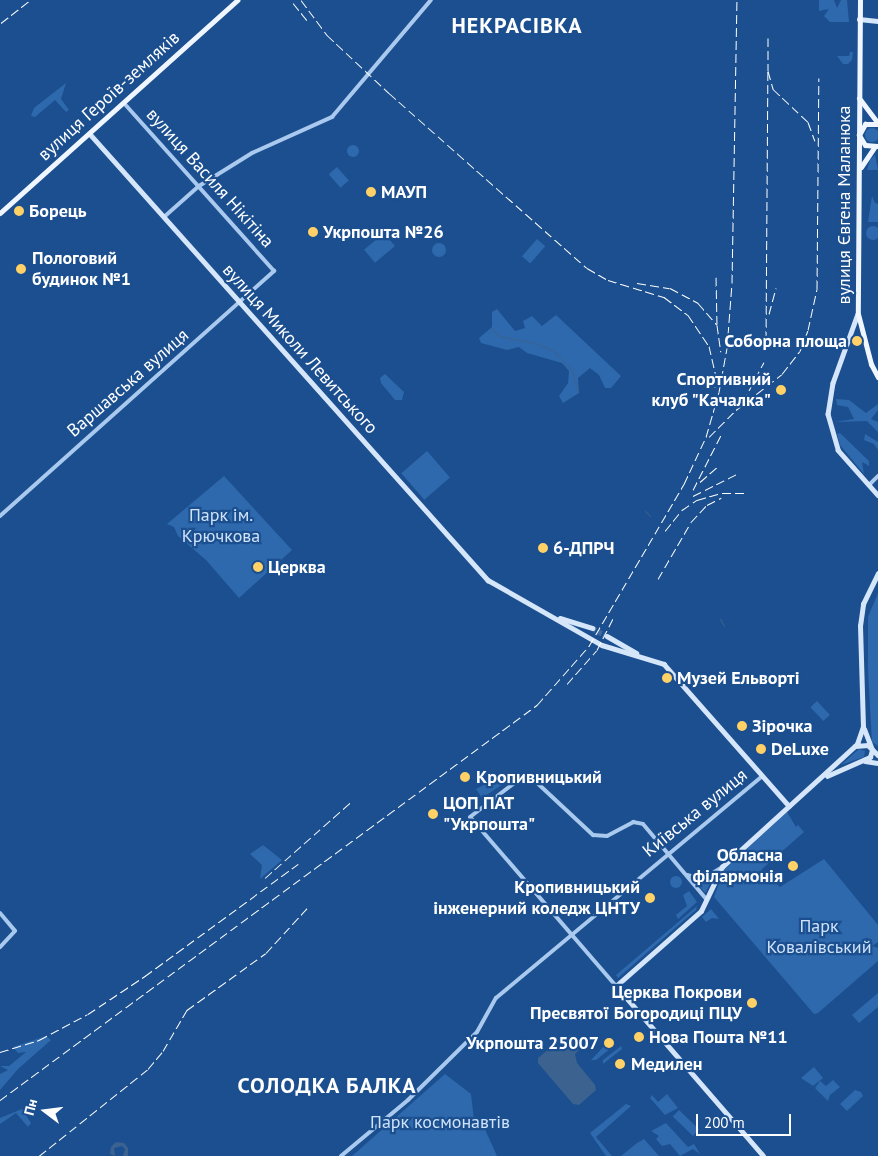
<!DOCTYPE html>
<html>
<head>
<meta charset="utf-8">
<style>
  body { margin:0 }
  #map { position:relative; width:878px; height:1156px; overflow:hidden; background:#1b4f8f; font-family:"PT Sans",sans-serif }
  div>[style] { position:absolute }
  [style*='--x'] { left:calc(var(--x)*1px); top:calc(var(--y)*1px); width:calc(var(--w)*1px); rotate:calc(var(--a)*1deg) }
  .green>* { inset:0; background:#2e69ad; transform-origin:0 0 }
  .round { border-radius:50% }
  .water>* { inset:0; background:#3c6290 }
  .stream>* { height:1px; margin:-0.5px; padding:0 0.5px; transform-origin:0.5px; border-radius:0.5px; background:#3c6290 }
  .secondary-tunnel>* { height:4.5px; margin-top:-2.25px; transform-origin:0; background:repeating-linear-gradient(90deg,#3d69a0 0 4.5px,transparent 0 6.5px) }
  .tertiary>* { height:4px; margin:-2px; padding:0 2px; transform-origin:2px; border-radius:2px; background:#a9c9ee }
  .secondary>* { height:4.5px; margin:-2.25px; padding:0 2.25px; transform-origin:2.25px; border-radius:2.25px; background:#d6e6fa }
  .primary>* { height:5px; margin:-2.5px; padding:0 2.5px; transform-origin:2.5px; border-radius:2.5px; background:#f0f6ff }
  .rail>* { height:1px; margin-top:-0.5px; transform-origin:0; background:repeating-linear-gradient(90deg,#fff 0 9px,transparent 0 13px) }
  .dots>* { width:14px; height:14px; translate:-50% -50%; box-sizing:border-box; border:2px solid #1b4f8f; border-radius:50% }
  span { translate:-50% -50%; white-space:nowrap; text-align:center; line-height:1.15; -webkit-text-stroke:4.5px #1b4f8f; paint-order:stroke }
  .street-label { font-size:18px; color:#fff }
  .poi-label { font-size:18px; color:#fff; font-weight:700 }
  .left { translate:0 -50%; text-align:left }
  .right { translate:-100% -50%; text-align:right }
  .park-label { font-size:18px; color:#cfe3fa }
  .district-label { font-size:22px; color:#fff; font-weight:700; letter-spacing:1px }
  .north { position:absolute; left:20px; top:1086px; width:50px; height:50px; -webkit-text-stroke:4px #1b4f8f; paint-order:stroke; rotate:285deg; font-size:14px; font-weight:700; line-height:20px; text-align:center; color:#fff }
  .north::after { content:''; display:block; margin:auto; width:18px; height:22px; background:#fff; clip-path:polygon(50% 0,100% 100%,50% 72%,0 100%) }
  .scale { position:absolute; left:696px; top:1114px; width:95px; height:22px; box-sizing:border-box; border:2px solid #fff; border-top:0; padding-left:6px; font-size:15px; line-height:18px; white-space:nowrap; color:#fff; -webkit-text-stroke:4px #1b4f8f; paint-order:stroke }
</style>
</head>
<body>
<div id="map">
  <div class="green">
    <div style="clip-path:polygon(819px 0,834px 0,837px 8px,841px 0,847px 0,849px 22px,830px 22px,824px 16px,829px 9px,819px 11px)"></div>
    <div style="clip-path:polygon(850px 52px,853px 52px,852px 60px,848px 64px,843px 64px,837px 56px,849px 56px)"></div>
    <div style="clip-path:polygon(66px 83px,61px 99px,69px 110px,66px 112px,55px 100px,35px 117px,31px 116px,34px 108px)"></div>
    <div class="round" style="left:865px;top:128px;width:14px;height:14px"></div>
    <div class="round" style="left:347px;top:145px;width:12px;height:12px"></div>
    <div style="clip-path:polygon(875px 155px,878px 170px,867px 170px,870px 160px)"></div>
    <div style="left:337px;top:167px;width:18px;height:11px;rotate:49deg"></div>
    <div style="clip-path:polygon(872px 196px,875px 203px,878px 204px,878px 222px,868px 222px)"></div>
    <div class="round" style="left:866px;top:226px;width:14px;height:14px"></div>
    <div style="left:384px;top:233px;width:17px;height:26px;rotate:50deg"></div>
    <div style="left:537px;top:239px;width:11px;height:23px;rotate:41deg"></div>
    <div class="round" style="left:432px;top:243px;width:14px;height:14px"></div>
    <div style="clip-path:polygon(497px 309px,515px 331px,525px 328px,523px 321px,532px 316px,542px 326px,556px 315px,621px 376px,611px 388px,605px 388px,599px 375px,590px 368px,578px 378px,579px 393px,563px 403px,559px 396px,568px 383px,569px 371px,562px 363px,527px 353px,519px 347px,507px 350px,481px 343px,479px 338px,492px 327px,492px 312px)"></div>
    <div style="clip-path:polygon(385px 374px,404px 392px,402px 400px,395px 400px,381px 383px,380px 378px)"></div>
    <div style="clip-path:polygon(836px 399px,849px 400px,866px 413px,878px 404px,878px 410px,871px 419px,878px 422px,878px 432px,867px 421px,835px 422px,854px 419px,848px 407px,837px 405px)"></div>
    <div style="clip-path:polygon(840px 433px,869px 461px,869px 466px,862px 462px,864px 474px,840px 445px,837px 434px)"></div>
    <div style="clip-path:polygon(865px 434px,878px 442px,878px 450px,874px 444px,864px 440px)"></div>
    <div style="left:427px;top:451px;width:35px;height:34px;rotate:49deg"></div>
    <div style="clip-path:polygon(224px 476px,292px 550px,239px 598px,206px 560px,178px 536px,174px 527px,167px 524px)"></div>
    <div style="clip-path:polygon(878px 593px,878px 746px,872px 742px,868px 670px,868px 617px)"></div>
    <div style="left:817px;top:701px;width:19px;height:9px;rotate:47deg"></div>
    <div style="clip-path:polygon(859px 749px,865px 751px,864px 757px,841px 765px)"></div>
    <div style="clip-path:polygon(496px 778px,508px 781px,482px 798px,476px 789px)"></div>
    <div class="round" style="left:463px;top:795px;width:14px;height:14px"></div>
    <div style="clip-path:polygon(787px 812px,796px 827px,798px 825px,804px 832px,761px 870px,780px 887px,824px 859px,878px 925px,878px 942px,872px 946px,878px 948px,878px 961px,818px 1013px,814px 1014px,714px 897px,724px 870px)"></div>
    <div style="clip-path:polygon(263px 845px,282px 860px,260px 879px,262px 865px,250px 854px)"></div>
    <div style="clip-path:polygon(714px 875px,706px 892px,705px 893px,697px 883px)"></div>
    <div class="round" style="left:670px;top:876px;width:12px;height:12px"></div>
    <div style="clip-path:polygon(689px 891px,697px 902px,678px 919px,676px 915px,687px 906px,683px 895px)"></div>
    <div style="clip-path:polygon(697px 906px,696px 910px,618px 978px,616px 975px)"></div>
    <div style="clip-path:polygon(711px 909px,719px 919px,712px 918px,706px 922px,702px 917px)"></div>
    <div style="clip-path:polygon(878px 993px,878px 1007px,859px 1023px,852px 1015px)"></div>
    <div style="clip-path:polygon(46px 1036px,51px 1040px,18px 1069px,0 1090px,0 1074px,8px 1070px,0 1066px,9px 1066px,26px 1052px,18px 1053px,13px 1047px)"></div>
    <div style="clip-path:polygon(613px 1041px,615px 1045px,596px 1060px,591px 1060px,608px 1042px)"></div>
    <div style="clip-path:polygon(621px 1046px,622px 1049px,603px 1064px,603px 1060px)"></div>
    <div style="clip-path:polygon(814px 1067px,823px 1078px,813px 1086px,801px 1078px)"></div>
    <div style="clip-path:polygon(445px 1074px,471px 1094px,474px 1120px,483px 1125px,497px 1156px,352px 1156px)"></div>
    <div style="clip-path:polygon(833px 1080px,840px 1087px,830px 1095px,828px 1101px,815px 1088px,820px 1081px,826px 1086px)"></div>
    <div style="clip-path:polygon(855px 1090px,861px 1092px,863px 1096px,847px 1111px,840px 1104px)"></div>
    <div style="clip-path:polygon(667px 1094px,678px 1108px,665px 1115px,650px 1098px,652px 1095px,658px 1102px)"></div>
    <div style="clip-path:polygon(626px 1104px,631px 1106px,596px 1137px,612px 1156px,606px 1156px,590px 1133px)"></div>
    <div style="clip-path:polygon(22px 1109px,31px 1123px,28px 1127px,16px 1113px,0 1124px,0 1118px)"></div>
    <div style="left:679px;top:1110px;width:28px;height:9px;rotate:44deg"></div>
    <div style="clip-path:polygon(666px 1123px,688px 1147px,694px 1144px,700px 1154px,693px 1149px,680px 1156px,670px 1144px,662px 1146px,656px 1139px,659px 1136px,651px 1131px)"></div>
    <div style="clip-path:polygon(644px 1139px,659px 1156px,621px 1156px,637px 1143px)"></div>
  </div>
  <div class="water">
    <div style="clip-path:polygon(567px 1035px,573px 1036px,579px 1043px,576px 1046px,579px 1050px,575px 1054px,577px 1063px,595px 1085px,596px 1090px,579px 1105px,573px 1104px,538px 1063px,538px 1058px,550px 1048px,558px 1049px,559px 1041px)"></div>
    <div style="clip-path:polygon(116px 1142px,124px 1143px,128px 1148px,128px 1156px,123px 1156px,125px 1149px,122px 1146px,114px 1148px,115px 1156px,110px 1154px,111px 1147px)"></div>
  </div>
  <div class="stream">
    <div style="--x:491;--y:328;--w:11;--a:45"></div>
    <div style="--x:499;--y:336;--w:38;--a:11"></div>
    <div style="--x:536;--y:343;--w:19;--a:25"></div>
    <div style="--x:553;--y:351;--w:25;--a:45"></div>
    <div style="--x:571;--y:369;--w:23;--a:72"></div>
    <div style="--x:645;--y:511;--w:7;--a:45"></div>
    <div style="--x:720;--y:619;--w:8;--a:60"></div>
  </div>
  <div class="secondary-tunnel">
    <div style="--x:592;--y:628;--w:17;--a:28"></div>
  </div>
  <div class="tertiary">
    <div style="--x:164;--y:217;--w:47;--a:-41.5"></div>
    <div style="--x:199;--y:186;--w:62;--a:-31.9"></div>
    <div style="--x:252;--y:153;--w:88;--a:-24.2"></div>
    <div style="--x:332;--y:117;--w:153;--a:-49.8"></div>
    <div style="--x:869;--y:485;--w:13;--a:-45"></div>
    <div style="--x:0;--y:516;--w:368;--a:-41.8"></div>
    <div style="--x:274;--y:271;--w:225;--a:-131.8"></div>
    <div style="--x:687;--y:875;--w:16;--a:14"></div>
    <div style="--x:703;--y:879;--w:22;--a:-32"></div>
    <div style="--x:0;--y:913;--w:23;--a:50"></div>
    <div style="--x:15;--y:931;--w:22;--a:133"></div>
    <div style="--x:616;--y:986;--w:223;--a:-130.8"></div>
    <div style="--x:470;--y:817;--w:59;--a:-37.5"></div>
    <div style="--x:517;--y:781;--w:17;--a:-3"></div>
    <div style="--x:534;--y:780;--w:81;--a:43"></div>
    <div style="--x:593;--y:835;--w:14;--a:4"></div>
    <div style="--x:607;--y:836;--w:30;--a:-28"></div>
    <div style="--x:633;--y:822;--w:10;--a:11"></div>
    <div style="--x:643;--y:824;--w:99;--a:49.9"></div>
    <div style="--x:341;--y:1156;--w:87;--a:-39.9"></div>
    <div style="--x:408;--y:1100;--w:97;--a:-44.6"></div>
    <div style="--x:477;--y:1032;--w:39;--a:-61"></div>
    <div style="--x:496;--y:998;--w:346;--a:-39.8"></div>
  </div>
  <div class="secondary">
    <div style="--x:859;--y:19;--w:19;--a:6"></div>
    <div style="--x:90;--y:134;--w:598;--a:48.26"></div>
    <div style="--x:488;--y:580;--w:131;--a:29.7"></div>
    <div style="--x:602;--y:645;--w:65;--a:17"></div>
    <div style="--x:664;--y:664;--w:189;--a:48.6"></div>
    <div style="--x:858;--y:314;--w:73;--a:109.9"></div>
    <div style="--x:833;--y:383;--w:31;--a:99"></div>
    <div style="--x:828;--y:414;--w:37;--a:74"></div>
    <div style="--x:838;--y:450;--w:60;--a:48.4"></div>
    <div style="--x:560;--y:618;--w:34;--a:17"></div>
    <div style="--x:607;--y:636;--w:34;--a:30"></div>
    <div style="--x:855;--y:746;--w:13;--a:-4"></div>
    <div style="--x:868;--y:745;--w:14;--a:45"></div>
    <div style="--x:865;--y:761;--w:13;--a:9"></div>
    <div style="--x:827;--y:776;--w:47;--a:-23.8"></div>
    <div style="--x:870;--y:757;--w:7;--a:-74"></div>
    <div style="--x:872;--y:750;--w:22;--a:-111"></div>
    <div style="--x:763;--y:1156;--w:225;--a:-130.9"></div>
    <div style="--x:616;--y:986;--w:113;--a:-41.4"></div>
    <div style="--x:701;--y:911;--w:49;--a:-64.5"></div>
    <div style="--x:722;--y:867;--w:183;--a:-42.3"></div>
    <div style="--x:857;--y:744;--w:18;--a:-71"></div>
    <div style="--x:863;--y:727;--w:101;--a:-91.7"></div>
    <div style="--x:860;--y:626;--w:22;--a:-82"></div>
    <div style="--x:863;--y:604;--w:34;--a:-64"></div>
  </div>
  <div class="primary">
    <div style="--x:860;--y:0;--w:314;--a:90.4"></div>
    <div style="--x:858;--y:314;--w:52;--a:75.4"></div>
    <div style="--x:871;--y:364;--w:15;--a:62"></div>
    <div style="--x:859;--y:98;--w:31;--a:53"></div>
    <div style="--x:877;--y:146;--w:12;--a:-175"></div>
    <div style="--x:865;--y:145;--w:12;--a:-121"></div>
    <div style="--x:859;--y:135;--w:13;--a:-61"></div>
    <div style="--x:865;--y:124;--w:13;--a:0"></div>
    <div style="--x:861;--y:167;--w:23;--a:-56"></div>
    <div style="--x:0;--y:213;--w:319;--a:-41.9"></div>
  </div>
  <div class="rail">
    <div style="--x:301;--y:0;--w:44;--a:53.4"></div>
    <div style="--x:327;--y:35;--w:85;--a:43.1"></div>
    <div style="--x:389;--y:93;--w:264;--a:41.5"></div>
    <div style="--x:587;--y:268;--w:24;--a:30"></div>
    <div style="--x:608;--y:280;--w:59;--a:16.9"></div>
    <div style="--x:664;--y:297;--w:30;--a:37"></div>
    <div style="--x:688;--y:315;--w:37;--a:56"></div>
    <div style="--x:709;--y:346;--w:28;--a:77"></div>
    <div style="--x:715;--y:373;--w:14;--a:90"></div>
    <div style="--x:293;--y:3;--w:22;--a:51"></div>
    <div style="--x:1;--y:23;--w:37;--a:-38"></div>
    <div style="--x:768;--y:38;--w:33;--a:90"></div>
    <div style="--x:768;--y:71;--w:19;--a:74"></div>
    <div style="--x:773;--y:89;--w:48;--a:43.3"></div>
    <div style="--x:808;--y:122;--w:20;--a:70"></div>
    <div style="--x:716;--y:277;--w:47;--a:88.8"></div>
    <div style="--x:637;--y:283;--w:33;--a:9"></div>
    <div style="--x:670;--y:288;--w:32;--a:28"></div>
    <div style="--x:698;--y:303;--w:29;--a:49"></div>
    <div style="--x:717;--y:325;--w:27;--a:82"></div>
    <div style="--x:769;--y:314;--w:27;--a:-75"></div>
    <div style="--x:766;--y:340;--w:269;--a:-89.6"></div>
    <div style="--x:743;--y:402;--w:45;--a:-62.3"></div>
    <div style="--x:709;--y:437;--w:38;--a:-45"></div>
    <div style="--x:736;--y:410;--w:58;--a:-38"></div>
    <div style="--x:782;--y:374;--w:29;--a:-52"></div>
    <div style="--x:800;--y:351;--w:22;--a:-69"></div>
    <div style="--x:808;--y:330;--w:42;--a:-77.6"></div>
    <div style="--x:817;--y:289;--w:211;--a:-89.5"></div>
    <div style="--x:700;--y:482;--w:23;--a:-41"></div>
    <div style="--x:693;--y:490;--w:62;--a:-63"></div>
    <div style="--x:693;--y:496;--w:51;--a:-26.6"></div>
    <div style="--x:665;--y:531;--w:27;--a:-51"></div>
    <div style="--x:682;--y:510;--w:18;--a:-34"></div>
    <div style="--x:697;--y:500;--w:26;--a:-16"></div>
    <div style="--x:722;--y:493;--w:24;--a:0"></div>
    <div style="--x:658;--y:579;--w:66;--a:-59.9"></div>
    <div style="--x:691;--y:522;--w:23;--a:-47"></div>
    <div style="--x:707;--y:505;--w:16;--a:-27"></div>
    <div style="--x:567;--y:684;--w:45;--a:-48.6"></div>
    <div style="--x:597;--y:650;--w:35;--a:-63"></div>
    <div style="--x:265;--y:878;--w:115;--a:-41.5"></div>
    <div style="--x:0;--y:1052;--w:41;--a:-17.1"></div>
    <div style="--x:39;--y:1040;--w:55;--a:-28"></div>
    <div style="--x:88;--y:1014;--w:69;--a:-33.7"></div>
    <div style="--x:145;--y:976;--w:190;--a:-36.2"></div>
    <div style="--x:0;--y:1100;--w:667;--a:-36.34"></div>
    <div style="--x:537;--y:705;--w:79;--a:-48.6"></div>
    <div style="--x:589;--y:646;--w:188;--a:-59.6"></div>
    <div style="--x:684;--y:484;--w:52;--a:-64.9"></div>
    <div style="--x:706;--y:437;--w:47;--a:-73.9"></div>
    <div style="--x:719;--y:392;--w:45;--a:-79.7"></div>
    <div style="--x:727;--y:348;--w:65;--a:-85.6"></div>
    <div style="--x:732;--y:283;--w:283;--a:-89"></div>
    <div style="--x:39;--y:1156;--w:139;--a:-38.6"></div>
    <div style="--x:148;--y:1069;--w:23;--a:-50"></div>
    <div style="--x:163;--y:1051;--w:48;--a:-59.7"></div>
    <div style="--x:187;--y:1010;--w:97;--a:-35.8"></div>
    <div style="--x:266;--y:953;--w:65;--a:-47.5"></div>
  </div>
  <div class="dots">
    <div style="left:371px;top:192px;background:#ffd166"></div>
    <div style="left:19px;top:211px;background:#ffd166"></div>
    <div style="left:313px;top:232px;background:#ffd166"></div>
    <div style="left:21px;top:269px;background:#ffd166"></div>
    <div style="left:857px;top:341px;background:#ffd166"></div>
    <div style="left:781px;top:390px;background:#ffd166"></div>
    <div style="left:543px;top:548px;background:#ffd166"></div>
    <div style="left:258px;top:567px;background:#ffd166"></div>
    <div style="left:667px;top:678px;background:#ffd166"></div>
    <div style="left:742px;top:726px;background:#ffd166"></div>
    <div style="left:761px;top:749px;background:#ffd166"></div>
    <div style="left:465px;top:777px;background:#ffd166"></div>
    <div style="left:433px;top:814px;background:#ffd166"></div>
    <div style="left:793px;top:866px;background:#ffd166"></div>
    <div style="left:650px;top:898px;background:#ffd166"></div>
    <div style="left:752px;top:1003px;background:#ffd166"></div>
    <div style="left:639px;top:1037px;background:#ffd166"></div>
    <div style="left:609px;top:1043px;background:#ffd166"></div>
    <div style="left:620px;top:1064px;background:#ffd166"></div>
  </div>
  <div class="street-label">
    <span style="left:109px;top:96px;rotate:-42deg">вулиця Героїв-земляків</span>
    <span style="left:210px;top:178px;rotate:48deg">вулиця Василя Нікітіна</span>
    <span style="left:844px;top:205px;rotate:-90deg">вулиця Євгена Маланюка</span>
    <span style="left:300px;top:349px;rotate:48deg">вулиця Миколи Левитського</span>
    <span style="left:128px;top:383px;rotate:-41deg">Варшавська вулиця</span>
    <span style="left:695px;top:813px;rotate:-39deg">Київська вулиця</span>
  </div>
  <div class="poi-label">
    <span class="left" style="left:381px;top:192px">МАУП</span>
    <span class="left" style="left:29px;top:211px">Борець</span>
    <span class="left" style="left:323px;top:232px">Укрпошта №26</span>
    <span class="left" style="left:32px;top:269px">Пологовий<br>будинок №1</span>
    <span class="right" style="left:847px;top:341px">Соборна площа</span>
    <span class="right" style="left:771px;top:390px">Спортивний<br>клуб "Качалка"</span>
    <span class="left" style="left:553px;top:548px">6-ДПРЧ</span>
    <span class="left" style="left:268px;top:567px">Церква</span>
    <span class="left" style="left:677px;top:678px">Музей Ельворті</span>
    <span class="left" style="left:752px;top:726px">Зірочка</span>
    <span class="left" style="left:771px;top:749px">DeLuxe</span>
    <span class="left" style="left:476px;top:777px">Кропивницький</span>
    <span class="left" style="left:443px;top:814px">ЦОП ПАТ<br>"Укрпошта"</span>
    <span class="right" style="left:783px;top:866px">Обласна<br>філармонія</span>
    <span class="right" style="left:640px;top:898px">Кропивницький<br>інженерний коледж ЦНТУ</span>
    <span class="right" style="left:742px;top:1003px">Церква Покрови<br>Пресвятої Богородиці ПЦУ</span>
    <span class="left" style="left:649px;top:1037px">Нова Пошта №11</span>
    <span class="right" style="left:599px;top:1043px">Укрпошта 25007</span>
    <span class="left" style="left:631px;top:1064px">Медилен</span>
  </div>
  <div class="park-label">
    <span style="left:221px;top:526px">Парк ім.<br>Крючкова</span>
    <span style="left:819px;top:937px">Парк<br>Ковалівський</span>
    <span style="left:440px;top:1122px">Парк космонавтів</span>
  </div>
  <div class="district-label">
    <span style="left:517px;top:26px">НЕКРАСІВКА</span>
    <span style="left:327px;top:1086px">СОЛОДКА БАЛКА</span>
  </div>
  <div class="north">Пн</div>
  <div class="scale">200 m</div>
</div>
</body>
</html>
